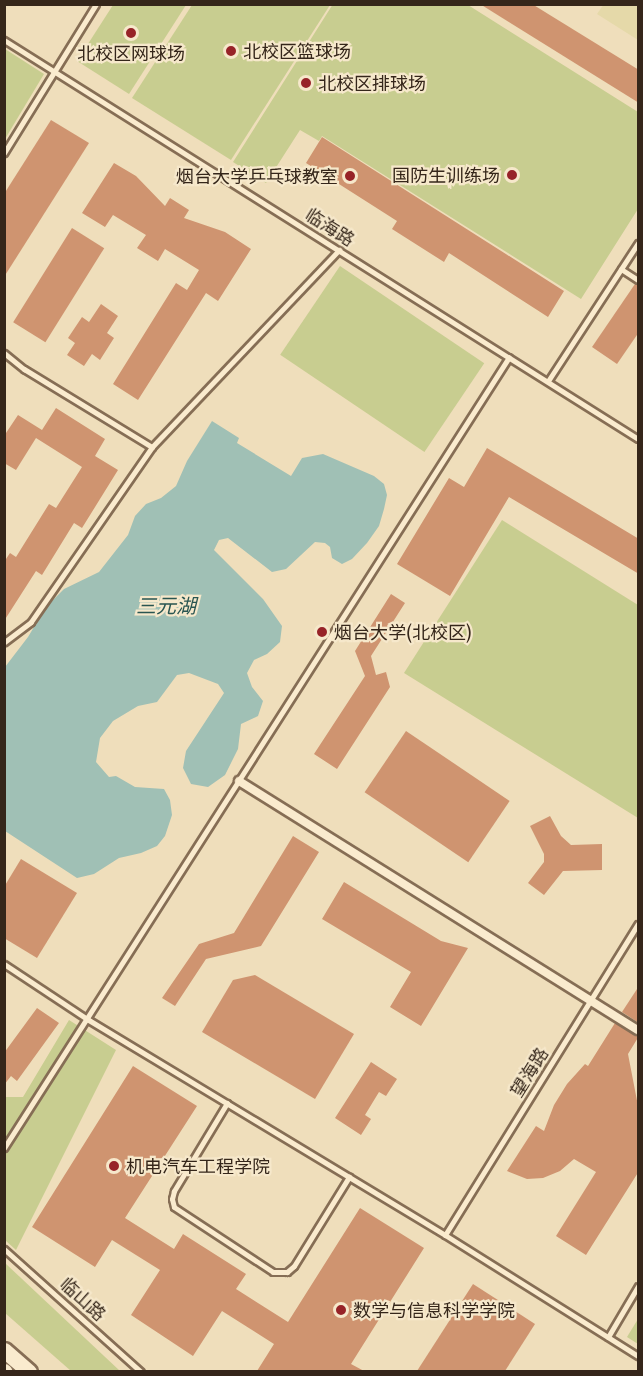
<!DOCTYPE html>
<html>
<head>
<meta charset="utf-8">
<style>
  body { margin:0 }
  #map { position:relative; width:643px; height:1376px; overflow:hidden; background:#efdebb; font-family:Literata,"Noto Sans SC",serif }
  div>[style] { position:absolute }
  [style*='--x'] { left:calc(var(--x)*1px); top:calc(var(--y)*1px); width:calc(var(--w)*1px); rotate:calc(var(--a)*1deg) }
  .farmland>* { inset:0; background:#e5d9a9 }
  .green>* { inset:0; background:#c8cd90; transform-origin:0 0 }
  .water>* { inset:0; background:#a0c0b5 }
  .building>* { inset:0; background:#cf9470; transform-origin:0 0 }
  .roads { filter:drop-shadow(2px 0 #866e55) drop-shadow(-2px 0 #866e55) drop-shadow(0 2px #866e55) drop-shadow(0 -2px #866e55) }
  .service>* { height:5px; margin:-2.5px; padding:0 2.5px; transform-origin:2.5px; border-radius:2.5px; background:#faebce }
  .pedestrian>* { height:8px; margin:-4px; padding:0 4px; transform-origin:4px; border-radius:4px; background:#faebce }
  .secondary>* { height:15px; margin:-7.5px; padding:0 7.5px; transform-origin:7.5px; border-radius:7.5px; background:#faebce }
  .dots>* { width:16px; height:16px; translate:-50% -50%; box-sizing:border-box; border:3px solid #f6e8cb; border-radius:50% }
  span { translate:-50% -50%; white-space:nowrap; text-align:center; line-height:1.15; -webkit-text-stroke:4.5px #f6e8cb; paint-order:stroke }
  .poi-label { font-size:18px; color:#35261a }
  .left { translate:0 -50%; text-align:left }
  .right { translate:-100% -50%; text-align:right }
  .street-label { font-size:18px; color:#35261a }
  .water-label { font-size:20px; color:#295551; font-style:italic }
  .frame { position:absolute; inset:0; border:6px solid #35261a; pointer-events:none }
</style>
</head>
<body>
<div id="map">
  <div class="farmland">
    <div style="clip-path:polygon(604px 4px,638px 5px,638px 40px,597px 14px)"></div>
  </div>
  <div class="green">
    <div style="clip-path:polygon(333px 4px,468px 5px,638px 112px,638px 209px,581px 299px,322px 136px,319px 141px,300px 130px,266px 183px,233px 162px)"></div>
    <div style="clip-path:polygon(113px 5px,186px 5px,129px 94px,77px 61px)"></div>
    <div style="clip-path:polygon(192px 5px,330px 5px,231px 160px,132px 98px)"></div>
    <div style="clip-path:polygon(5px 49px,44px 74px,5px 139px)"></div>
    <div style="left:340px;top:266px;width:174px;height:107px;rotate:34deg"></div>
    <div style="clip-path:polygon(502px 520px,638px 605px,638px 818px,404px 673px)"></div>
    <div style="clip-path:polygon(69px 1020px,116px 1050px,16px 1250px,5px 1240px,5px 1097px,23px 1097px)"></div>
    <div style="clip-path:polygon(5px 1263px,120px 1371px,71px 1371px,5px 1313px)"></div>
    <div style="clip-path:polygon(638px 1319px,638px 1344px,627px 1337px)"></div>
  </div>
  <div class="water">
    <div style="clip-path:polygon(212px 421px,239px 438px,237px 443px,291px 476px,302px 458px,323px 454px,374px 476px,384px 484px,387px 495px,384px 509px,379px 526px,367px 543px,352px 559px,342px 564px,332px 558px,330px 547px,325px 543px,315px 542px,286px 569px,272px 572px,228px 538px,219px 540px,214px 550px,263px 599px,282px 626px,280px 642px,267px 654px,254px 660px,247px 673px,252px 687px,263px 701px,258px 716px,241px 724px,238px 749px,225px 775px,208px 787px,191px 784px,183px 768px,186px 751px,224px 693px,218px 684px,189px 673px,177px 675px,157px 702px,138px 706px,113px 721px,100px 738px,96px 762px,109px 777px,116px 776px,135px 787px,164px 789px,170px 800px,172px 815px,165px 836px,157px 846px,141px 853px,119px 858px,94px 874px,77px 878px,5px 831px,5px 667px,28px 637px,46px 607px,64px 589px,99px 572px,128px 535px,135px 516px,146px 504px,161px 498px,176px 486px,187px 461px)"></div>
  </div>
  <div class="building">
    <div style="clip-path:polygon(480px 4px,532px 4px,639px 70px,639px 103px)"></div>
    <div style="clip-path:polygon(51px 120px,89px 143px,4px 277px,4px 194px)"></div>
    <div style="clip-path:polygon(322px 137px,564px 291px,548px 317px,449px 253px,444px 262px,392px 229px,397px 221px,306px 163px)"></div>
    <div style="clip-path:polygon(114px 163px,136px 176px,165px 206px,170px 198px,189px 210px,184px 218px,225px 232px,251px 249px,218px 301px,206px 293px,138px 400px,113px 384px,176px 283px,187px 290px,199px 270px,165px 249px,158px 261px,137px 248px,146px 235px,113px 215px,105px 227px,82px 213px)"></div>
    <div style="left:72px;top:228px;width:38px;height:111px;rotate:32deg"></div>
    <div style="clip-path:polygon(635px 284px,639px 285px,639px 332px,617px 364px,592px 347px)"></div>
    <div style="clip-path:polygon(101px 304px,118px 316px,107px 333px,114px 338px,100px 360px,92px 354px,84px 366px,67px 355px,75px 343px,68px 338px,82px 317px,89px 322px)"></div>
    <div style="clip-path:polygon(56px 408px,105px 439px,95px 456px,118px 470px,82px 528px,74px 523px,42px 575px,36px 571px,4px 621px,4px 562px,10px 553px,16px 557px,49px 504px,56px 508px,82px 467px,36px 438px,16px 470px,4px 463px,4px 436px,18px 415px,42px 430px)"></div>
    <div style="clip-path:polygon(487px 448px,639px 539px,639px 574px,509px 497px,450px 596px,397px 564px,449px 478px,464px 487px)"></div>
    <div style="clip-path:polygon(391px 594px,405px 603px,371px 656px,376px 675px,386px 672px,390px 687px,337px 769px,314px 754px,365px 676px,355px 651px)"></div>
    <div style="left:406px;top:731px;width:125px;height:74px;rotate:34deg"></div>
    <div style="clip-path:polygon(550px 816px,561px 836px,571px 845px,602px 844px,602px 870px,563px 871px,544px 895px,528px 883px,544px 862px,544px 854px,530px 826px)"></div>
    <div style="clip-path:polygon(293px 836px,319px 852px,261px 946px,206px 959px,175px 1006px,162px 998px,199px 944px,234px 933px)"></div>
    <div style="clip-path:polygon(21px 859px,77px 893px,37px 958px,4px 938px,4px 887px)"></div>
    <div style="clip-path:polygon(344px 882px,441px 941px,468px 948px,421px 1026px,390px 1007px,411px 972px,322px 919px)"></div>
    <div style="clip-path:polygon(255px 975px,354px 1034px,315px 1099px,202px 1032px,233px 980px)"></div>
    <div style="clip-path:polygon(639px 986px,639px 1023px,622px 1012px)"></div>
    <div style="clip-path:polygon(37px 1008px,59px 1023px,17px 1081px,11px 1076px,4px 1085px,4px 1053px)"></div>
    <div style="clip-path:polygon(615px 1023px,639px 1036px,628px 1054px,639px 1111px,639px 1171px,586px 1255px,556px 1236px,596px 1172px,574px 1159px,560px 1171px,543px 1178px,527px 1179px,507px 1171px,536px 1126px,544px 1131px,554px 1105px,567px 1084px,585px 1064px,588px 1066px)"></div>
    <div style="clip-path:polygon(371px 1062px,397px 1079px,386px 1096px,379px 1092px,365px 1115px,371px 1119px,361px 1135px,335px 1118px)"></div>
    <div style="clip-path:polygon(133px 1066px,197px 1106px,125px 1218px,174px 1249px,183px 1234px,246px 1274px,236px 1289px,288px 1322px,360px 1208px,424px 1248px,351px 1364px,364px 1371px,257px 1371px,274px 1344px,222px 1311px,193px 1356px,131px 1315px,160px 1270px,112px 1240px,95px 1267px,32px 1227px)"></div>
    <div style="clip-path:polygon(473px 1284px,535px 1324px,505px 1371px,417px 1371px)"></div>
  </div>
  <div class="roads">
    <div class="service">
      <div style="--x:4;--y:40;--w:749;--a:32.18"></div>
      <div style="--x:4;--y:153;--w:175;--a:-58.3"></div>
      <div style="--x:621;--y:269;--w:20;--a:33"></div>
      <div style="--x:4;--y:353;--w:26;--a:39"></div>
      <div style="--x:24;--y:369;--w:150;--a:31.4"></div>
      <div style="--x:152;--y:447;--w:213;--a:124.7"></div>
      <div style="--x:31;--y:622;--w:34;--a:143"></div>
      <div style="--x:548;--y:381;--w:165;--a:-56.9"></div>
      <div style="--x:152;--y:447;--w:272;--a:-46.5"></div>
      <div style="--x:4;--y:964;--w:100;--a:33.5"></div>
      <div style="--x:87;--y:1019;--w:418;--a:31.1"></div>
      <div style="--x:445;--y:1235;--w:228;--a:32.1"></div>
      <div style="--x:227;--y:1103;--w:103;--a:121.1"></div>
      <div style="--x:174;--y:1191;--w:8;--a:104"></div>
      <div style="--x:172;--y:1199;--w:8;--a:76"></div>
      <div style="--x:174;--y:1207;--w:118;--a:33.3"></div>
      <div style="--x:273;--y:1272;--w:14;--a:0"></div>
      <div style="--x:287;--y:1272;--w:9;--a:-41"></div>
      <div style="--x:294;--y:1266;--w:105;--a:-58.3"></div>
      <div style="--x:4;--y:1148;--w:938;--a:-57.44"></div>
      <div style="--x:445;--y:1235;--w:366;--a:-58.2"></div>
      <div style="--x:4;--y:1249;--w:184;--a:41.9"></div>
      <div style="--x:608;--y:1337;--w:59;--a:-59.5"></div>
    </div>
    <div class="pedestrian">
      <div style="--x:239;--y:781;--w:470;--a:32"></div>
    </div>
    <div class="secondary">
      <div style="--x:4;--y:1350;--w:33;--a:41"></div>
      <div style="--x:4;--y:1371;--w:1;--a:45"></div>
    </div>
  </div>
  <div class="dots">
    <div style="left:131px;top:33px;background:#972328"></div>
    <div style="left:231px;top:51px;background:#972328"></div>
    <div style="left:306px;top:83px;background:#972328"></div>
    <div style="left:512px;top:175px;background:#972328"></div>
    <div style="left:350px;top:176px;background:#972328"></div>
    <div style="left:322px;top:632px;background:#972328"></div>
    <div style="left:114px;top:1166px;background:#972328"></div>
    <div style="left:341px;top:1310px;background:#972328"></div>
  </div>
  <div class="poi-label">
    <span class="left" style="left:243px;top:51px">北校区篮球场</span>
    <span style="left:131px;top:53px">北校区网球场</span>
    <span class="left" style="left:318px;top:83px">北校区排球场</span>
    <span class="right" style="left:500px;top:175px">国防生训练场</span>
    <span class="right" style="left:338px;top:176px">烟台大学乒乓球教室</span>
    <span class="left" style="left:334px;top:632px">烟台大学(北校区)</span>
    <span class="left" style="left:126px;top:1166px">机电汽车工程学院</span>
    <span class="left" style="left:353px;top:1310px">数学与信息科学学院</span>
  </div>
  <div class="street-label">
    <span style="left:330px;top:227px;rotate:32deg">临海路</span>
    <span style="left:529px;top:1072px;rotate:-58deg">望海路</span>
    <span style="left:83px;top:1299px;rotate:42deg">临山路</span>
  </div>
  <div class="water-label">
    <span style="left:166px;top:604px">三元湖</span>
  </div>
  <div class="frame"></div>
</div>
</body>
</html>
